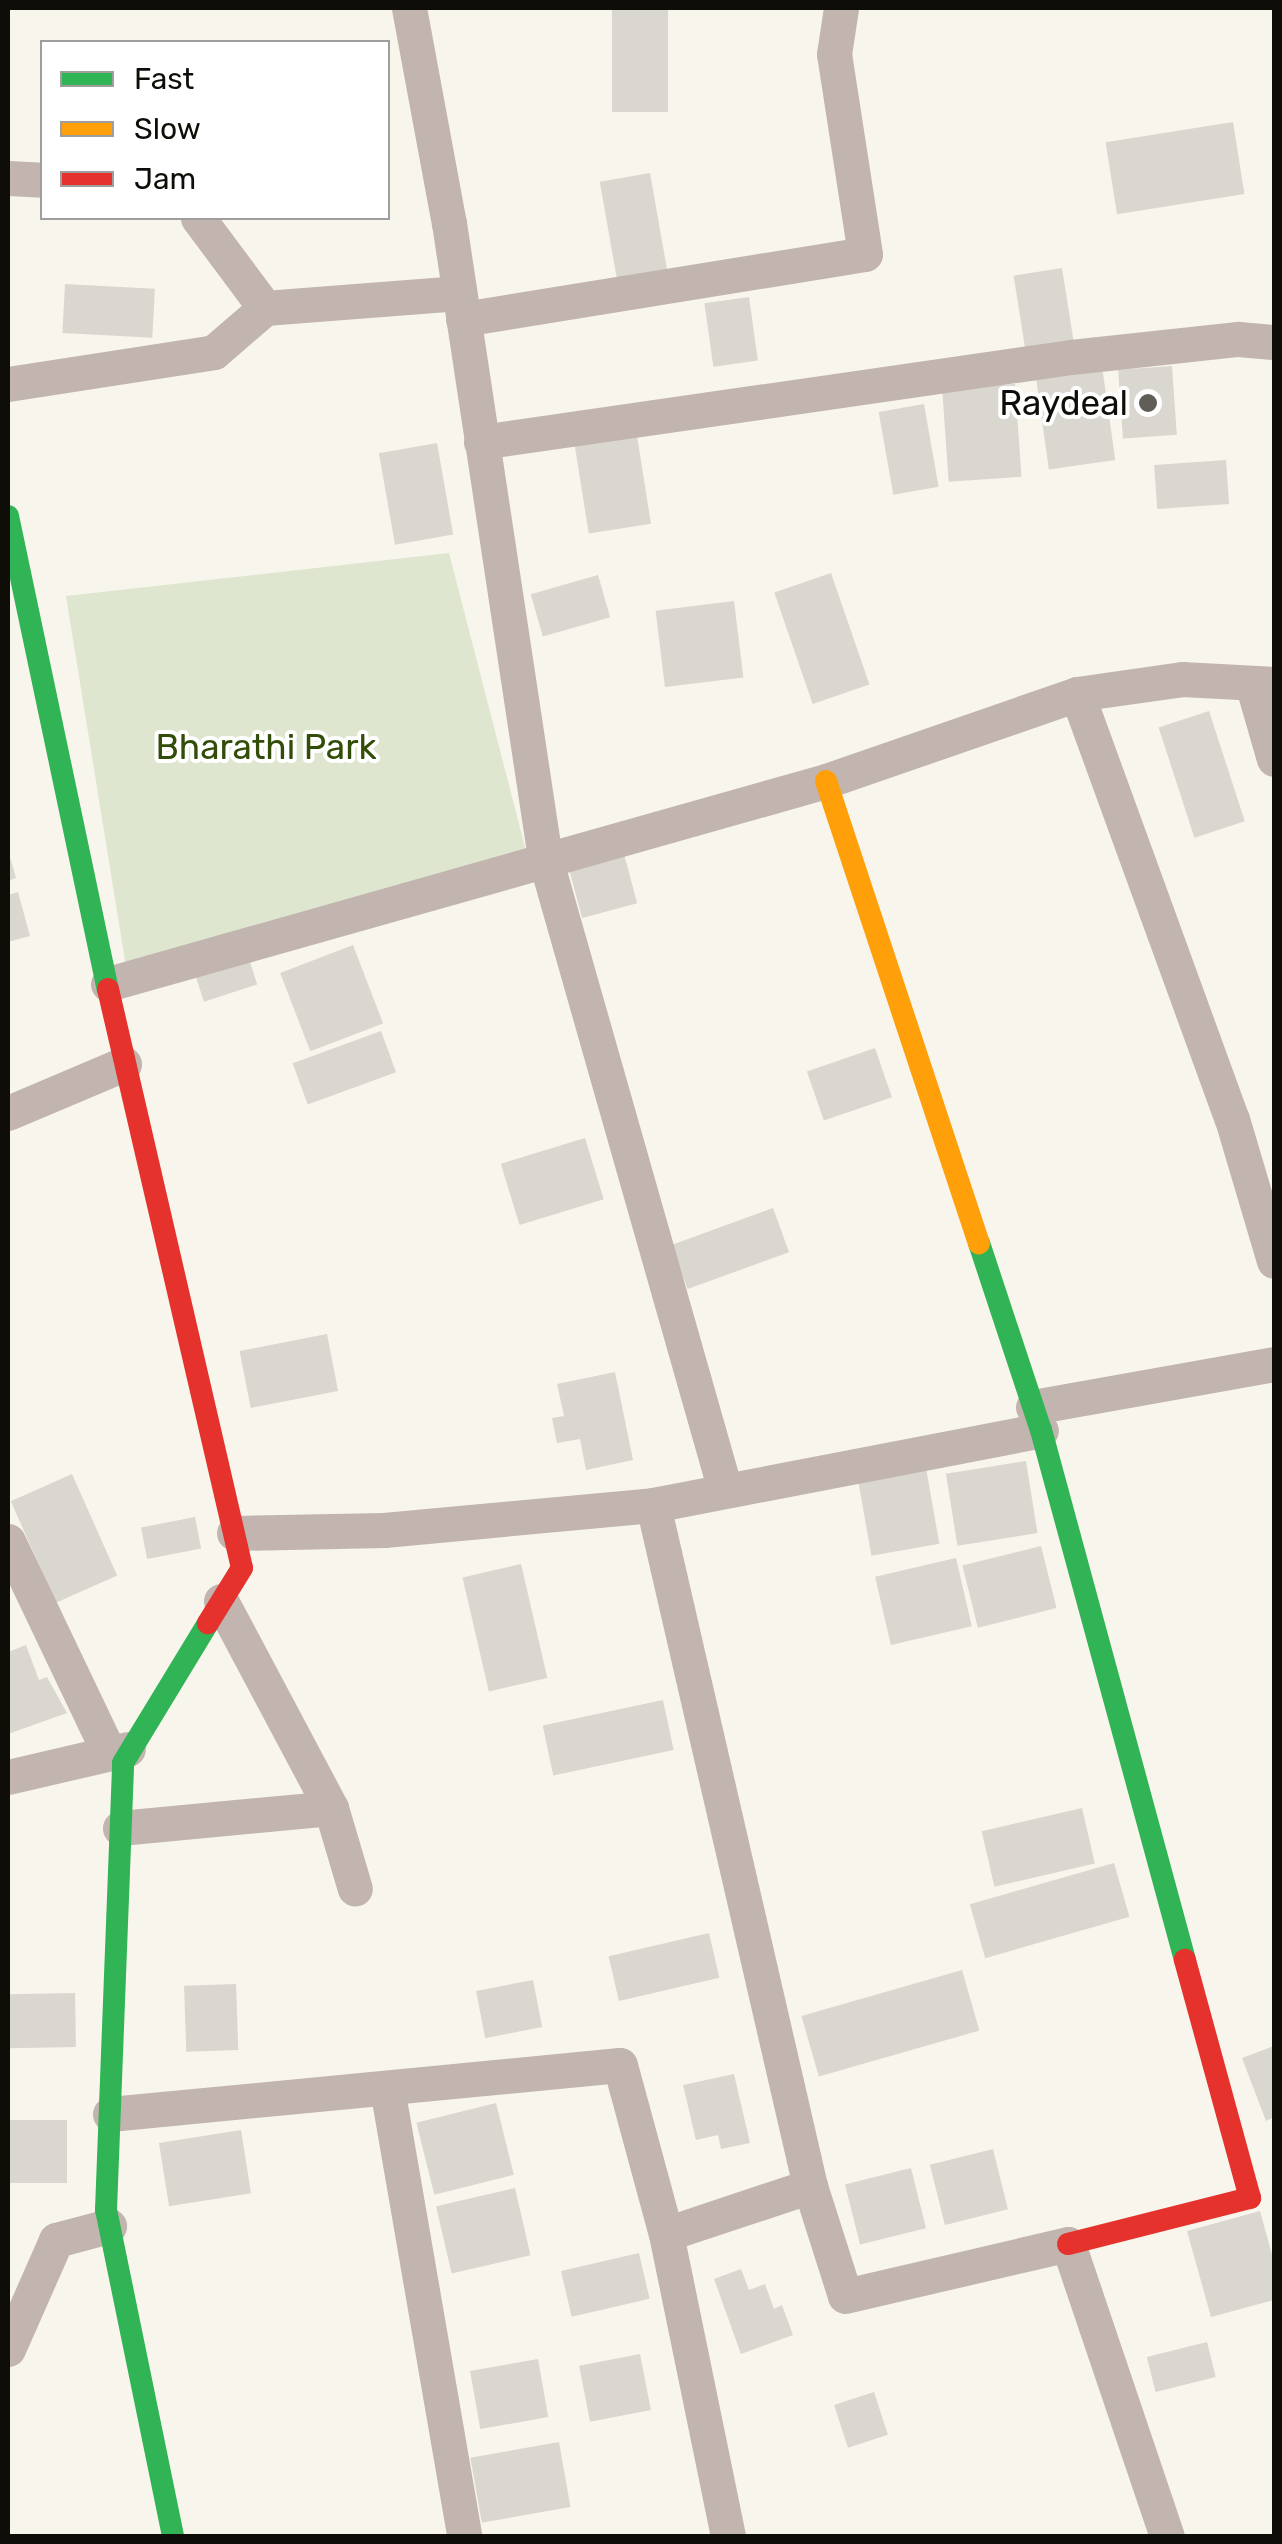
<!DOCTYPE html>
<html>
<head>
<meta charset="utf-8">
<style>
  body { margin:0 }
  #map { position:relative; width:1282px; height:2544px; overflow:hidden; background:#f8f5ec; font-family:Rubik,sans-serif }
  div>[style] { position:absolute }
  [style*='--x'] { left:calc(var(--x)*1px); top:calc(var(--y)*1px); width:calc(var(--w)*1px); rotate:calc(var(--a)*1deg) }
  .green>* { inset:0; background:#dee6d0 }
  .building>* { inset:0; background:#d9d7cf; transform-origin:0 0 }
  .street>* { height:35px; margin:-17.5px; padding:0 17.5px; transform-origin:17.5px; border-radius:17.5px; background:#c2b5af }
  .fast>* { height:22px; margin:-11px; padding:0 11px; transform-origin:11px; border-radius:11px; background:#30b455 }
  .slow>* { height:22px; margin:-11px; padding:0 11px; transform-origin:11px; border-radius:11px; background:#ff9f0a }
  .jam>* { height:22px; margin:-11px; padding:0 11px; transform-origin:11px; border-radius:11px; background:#e5322d }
  .dots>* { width:28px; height:28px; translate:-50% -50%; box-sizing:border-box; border:5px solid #fff; border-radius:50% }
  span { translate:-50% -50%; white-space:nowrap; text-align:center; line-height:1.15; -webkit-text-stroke:8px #fff; paint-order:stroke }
  .poi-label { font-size:35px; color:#0f0d07 }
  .right { translate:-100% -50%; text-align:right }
  .park-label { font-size:35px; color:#314d08 }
  .frame { position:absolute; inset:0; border:10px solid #0f0d07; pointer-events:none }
  .legend { position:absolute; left:40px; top:40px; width:350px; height:180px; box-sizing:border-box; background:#fff; border:2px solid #9f9e9c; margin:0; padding:12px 18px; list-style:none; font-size:30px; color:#0f0d07 }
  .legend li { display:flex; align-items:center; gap:20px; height:50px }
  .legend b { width:50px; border:2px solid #9f9e9c }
</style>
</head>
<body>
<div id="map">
  <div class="green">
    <div style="clip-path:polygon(449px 553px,526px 851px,126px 967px,66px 596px)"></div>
  </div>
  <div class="building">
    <div style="left:612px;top:8px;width:56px;height:104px"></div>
    <div style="left:1233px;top:122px;width:73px;height:129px;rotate:81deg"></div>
    <div style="left:650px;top:173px;width:103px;height:51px;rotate:80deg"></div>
    <div style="left:1062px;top:268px;width:77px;height:49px;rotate:81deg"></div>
    <div style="left:65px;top:284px;width:90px;height:49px;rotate:3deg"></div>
    <div style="left:749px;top:297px;width:64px;height:45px;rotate:82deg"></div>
    <div style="left:1102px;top:366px;width:95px;height:67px;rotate:82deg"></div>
    <div style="left:1172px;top:366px;width:69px;height:54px;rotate:86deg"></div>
    <div style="left:1015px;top:384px;width:93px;height:73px;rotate:86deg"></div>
    <div style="left:924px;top:404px;width:84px;height:46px;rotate:80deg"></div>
    <div style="left:635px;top:423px;width:102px;height:63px;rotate:81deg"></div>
    <div style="left:437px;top:443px;width:93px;height:59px;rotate:80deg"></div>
    <div style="left:1226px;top:460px;width:44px;height:72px;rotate:86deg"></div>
    <div style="left:831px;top:573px;width:118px;height:60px;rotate:71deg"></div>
    <div style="left:598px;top:575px;width:44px;height:70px;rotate:74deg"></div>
    <div style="left:734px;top:601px;width:77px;height:79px;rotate:83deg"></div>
    <div style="left:1209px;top:711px;width:116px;height:53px;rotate:72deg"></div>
    <div style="clip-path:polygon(8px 850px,16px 878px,8px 881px)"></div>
    <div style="left:624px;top:854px;width:51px;height:57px;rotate:75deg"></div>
    <div style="clip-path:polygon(18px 892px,30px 936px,8px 942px,8px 895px)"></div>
    <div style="left:353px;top:945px;width:84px;height:78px;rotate:69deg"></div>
    <div style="left:247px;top:953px;width:33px;height:56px;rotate:72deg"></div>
    <div style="left:381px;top:1031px;width:44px;height:94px;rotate:70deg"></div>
    <div style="left:875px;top:1048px;width:52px;height:72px;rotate:71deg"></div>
    <div style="left:585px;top:1138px;width:64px;height:88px;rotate:73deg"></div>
    <div style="left:773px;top:1208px;width:47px;height:108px;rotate:70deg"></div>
    <div style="left:327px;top:1334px;width:58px;height:89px;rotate:79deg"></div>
    <div style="clip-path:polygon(615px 1372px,633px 1460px,586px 1470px,580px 1439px,557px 1443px,552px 1418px,564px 1416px,557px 1384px)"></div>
    <div style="left:1026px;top:1461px;width:73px;height:81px;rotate:81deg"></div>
    <div style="left:926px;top:1468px;width:77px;height:69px;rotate:80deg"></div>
    <div style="left:72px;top:1474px;width:111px;height:67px;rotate:66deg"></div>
    <div style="left:195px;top:1517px;width:32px;height:55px;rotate:79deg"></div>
    <div style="left:1041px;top:1546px;width:64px;height:81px;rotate:76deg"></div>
    <div style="left:956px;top:1558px;width:70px;height:83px;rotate:77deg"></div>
    <div style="left:521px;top:1564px;width:117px;height:60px;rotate:77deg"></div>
    <div style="clip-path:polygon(26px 1645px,39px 1680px,47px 1677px,67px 1713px,8px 1734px,8px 1652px)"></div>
    <div style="left:663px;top:1700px;width:51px;height:123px;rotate:78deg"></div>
    <div style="left:1082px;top:1808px;width:57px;height:103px;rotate:77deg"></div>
    <div style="left:1114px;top:1863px;width:56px;height:150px;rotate:74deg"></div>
    <div style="left:709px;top:1933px;width:46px;height:103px;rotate:77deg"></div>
    <div style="left:962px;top:1970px;width:63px;height:167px;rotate:74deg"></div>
    <div style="left:533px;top:1980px;width:48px;height:58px;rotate:79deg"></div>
    <div style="left:236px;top:1984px;width:66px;height:52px;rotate:88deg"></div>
    <div style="left:75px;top:1993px;width:54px;height:67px;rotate:89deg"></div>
    <div style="clip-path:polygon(1274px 2046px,1274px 2117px,1266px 2121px,1242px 2058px)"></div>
    <div style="clip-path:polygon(734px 2074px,750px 2143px,721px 2149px,718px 2135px,696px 2140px,683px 2085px)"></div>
    <div style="left:496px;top:2103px;width:74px;height:82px;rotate:76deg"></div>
    <div style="left:8px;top:2120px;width:59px;height:63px"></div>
    <div style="left:241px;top:2130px;width:64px;height:83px;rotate:81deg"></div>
    <div style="left:993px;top:2149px;width:62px;height:65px;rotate:76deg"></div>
    <div style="left:911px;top:2168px;width:62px;height:68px;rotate:76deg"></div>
    <div style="left:515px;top:2188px;width:69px;height:81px;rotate:77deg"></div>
    <div style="clip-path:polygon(1260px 2211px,1274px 2262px,1274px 2300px,1211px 2317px,1187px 2231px)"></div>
    <div style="left:639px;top:2253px;width:47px;height:80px;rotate:77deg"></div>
    <div style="clip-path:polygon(741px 2269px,749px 2290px,765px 2284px,774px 2309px,782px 2305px,793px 2335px,741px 2354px,714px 2279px)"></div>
    <div style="left:1207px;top:2342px;width:36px;height:62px;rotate:76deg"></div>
    <div style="left:640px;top:2354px;width:57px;height:62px;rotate:79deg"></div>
    <div style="left:538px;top:2359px;width:59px;height:69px;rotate:80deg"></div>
    <div style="left:874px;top:2392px;width:45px;height:42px;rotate:72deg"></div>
    <div style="left:559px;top:2442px;width:66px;height:90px;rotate:80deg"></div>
  </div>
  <div class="street">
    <div style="--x:409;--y:8;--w:219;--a:79.5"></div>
    <div style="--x:449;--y:223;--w:642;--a:81.4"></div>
    <div style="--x:545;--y:858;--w:657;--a:74.1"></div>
    <div style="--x:8;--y:178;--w:34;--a:3"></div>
    <div style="--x:198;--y:218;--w:112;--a:53.3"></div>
    <div style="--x:265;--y:308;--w:195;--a:-4.4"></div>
    <div style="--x:463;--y:319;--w:407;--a:-9.2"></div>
    <div style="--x:865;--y:254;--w:202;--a:-98.8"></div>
    <div style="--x:834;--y:54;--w:47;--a:-81.3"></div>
    <div style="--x:8;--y:384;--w:208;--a:-8.8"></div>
    <div style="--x:214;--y:352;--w:67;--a:-40.8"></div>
    <div style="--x:481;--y:442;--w:596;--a:-8.2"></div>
    <div style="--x:1071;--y:357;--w:168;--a:-6.2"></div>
    <div style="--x:1238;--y:339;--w:36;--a:5"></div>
    <div style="--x:1252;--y:683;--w:79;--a:73.9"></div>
    <div style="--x:1077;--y:694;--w:452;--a:70"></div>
    <div style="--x:1232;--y:1119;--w:148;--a:73.5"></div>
    <div style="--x:108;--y:984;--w:746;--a:-15.79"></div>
    <div style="--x:826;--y:781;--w:266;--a:-19.1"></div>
    <div style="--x:1077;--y:694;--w:106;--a:-8.1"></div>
    <div style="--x:1182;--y:679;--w:92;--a:3.1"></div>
    <div style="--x:8;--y:1113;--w:126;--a:-22.9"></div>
    <div style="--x:1033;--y:1407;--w:245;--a:-10.1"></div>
    <div style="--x:653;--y:1505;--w:699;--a:77.02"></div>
    <div style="--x:810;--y:2186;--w:115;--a:72.3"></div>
    <div style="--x:845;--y:2296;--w:229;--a:-13.1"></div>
    <div style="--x:1068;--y:2244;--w:308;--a:71.3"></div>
    <div style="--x:234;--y:1533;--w:150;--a:-1.1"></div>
    <div style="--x:384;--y:1530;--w:270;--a:-5.3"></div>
    <div style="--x:653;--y:1505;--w:395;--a:-10.9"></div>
    <div style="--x:8;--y:1541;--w:235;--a:64.5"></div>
    <div style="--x:221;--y:1601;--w:234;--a:62"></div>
    <div style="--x:331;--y:1808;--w:84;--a:73.5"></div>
    <div style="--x:8;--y:1777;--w:123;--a:-13.1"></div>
    <div style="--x:120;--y:1828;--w:212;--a:-5.4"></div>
    <div style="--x:387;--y:2088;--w:455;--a:80.2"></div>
    <div style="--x:110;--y:2114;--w:512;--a:-5.49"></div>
    <div style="--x:620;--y:2065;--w:175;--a:74.8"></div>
    <div style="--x:666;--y:2234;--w:308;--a:78.4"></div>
    <div style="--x:666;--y:2234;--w:152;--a:-18.4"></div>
    <div style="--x:8;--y:2349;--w:119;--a:-66.2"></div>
    <div style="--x:56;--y:2240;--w:55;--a:-14.8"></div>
  </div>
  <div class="fast">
    <div style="--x:8;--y:516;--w:483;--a:78.1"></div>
    <div style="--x:979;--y:1243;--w:197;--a:71.7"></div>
    <div style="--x:1041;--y:1430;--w:549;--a:74.8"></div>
    <div style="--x:173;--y:2536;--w:333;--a:-101.6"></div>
    <div style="--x:106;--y:2210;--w:447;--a:-87.8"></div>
    <div style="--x:123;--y:1763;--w:164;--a:-58.7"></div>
  </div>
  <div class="slow">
    <div style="--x:826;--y:781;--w:487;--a:71.7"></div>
  </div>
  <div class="jam">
    <div style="--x:108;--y:989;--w:594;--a:76.97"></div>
    <div style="--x:242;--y:1568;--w:65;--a:121.7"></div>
    <div style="--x:1068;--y:2244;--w:188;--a:-14.2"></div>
    <div style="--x:1250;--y:2198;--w:247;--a:-105.3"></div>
  </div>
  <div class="dots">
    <div style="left:1148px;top:403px;background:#615e57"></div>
  </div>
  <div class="poi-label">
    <span class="right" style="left:1128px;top:403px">Raydeal</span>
  </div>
  <div class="park-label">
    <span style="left:266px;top:747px">Bharathi Park</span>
  </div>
  <div class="frame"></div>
  <ul class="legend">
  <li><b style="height:12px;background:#30b455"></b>Fast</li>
  <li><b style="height:12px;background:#ff9f0a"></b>Slow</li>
  <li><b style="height:12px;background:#e5322d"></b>Jam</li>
  </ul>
</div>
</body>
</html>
